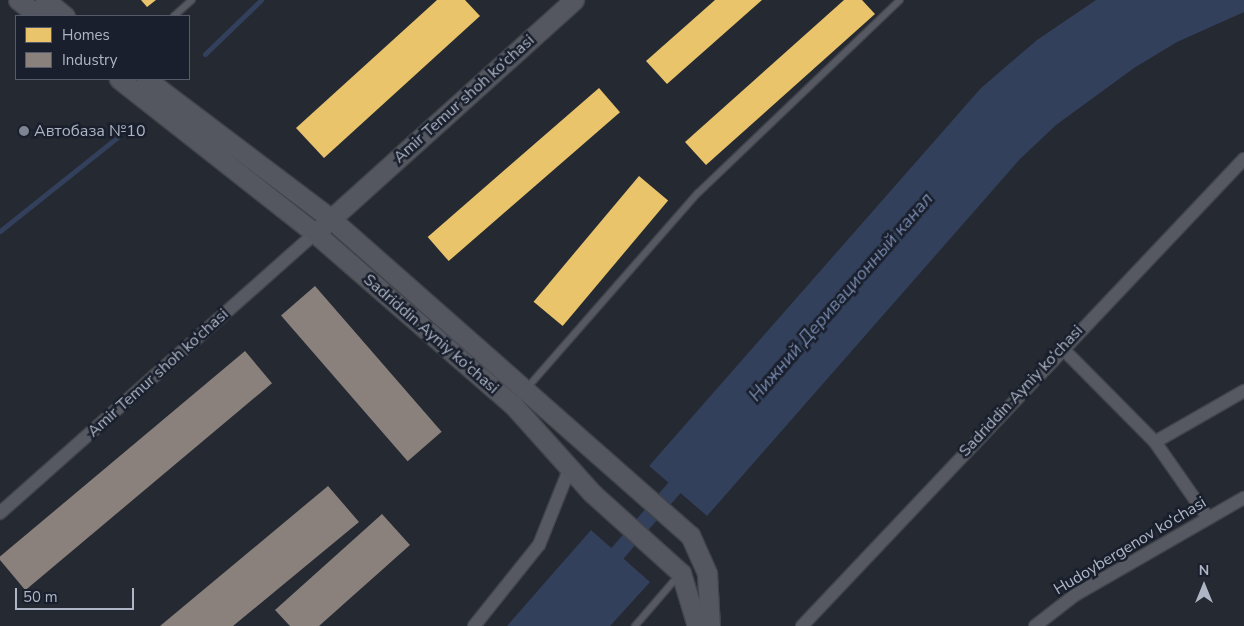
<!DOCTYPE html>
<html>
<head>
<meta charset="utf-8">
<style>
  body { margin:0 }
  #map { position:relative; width:1244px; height:626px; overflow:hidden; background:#252932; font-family:"Nunito Sans",sans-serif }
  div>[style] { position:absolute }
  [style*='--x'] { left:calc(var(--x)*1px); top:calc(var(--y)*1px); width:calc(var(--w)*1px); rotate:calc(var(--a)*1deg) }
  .water>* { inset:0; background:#33405b }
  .pier>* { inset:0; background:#252932; transform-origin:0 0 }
  .homes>* { inset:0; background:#e9c46a; transform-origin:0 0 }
  .industry>* { inset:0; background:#8a817c; transform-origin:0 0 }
  .stream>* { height:5px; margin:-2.5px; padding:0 2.5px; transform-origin:2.5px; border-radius:2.5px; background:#33405b }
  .canal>* { height:16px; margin:-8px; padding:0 8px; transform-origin:8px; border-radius:8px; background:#33405b }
  .roads { filter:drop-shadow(1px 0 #41444b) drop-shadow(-1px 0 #41444b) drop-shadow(0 1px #41444b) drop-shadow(0 -1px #41444b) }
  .service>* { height:6px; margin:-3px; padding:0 3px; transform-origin:3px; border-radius:3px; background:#565961 }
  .minor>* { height:12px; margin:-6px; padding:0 6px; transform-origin:6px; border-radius:6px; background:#565961 }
  .secondary>* { height:19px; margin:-9.5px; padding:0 9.5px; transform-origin:9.5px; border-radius:9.5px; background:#54575f }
  .dots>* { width:14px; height:14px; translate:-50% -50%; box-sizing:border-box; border:2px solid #191f2c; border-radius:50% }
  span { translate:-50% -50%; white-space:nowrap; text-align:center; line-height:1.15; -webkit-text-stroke:5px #191f2c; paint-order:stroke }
  .street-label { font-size:16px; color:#aeb5c4 }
  .poi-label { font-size:16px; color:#aeb5c4 }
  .left { translate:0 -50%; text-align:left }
  .water-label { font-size:18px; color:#7688ad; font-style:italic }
  .legend { position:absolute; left:15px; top:15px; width:175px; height:65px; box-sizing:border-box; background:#191f2c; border:1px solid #555b69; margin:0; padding:6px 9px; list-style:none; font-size:15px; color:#aeb5c4 }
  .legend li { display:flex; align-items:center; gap:10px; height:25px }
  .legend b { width:25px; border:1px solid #555b69 }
  .north { position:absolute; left:1179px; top:561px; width:50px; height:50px; -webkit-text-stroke:4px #191f2c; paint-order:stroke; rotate:0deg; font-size:14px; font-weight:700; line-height:20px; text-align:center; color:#aeb5c4 }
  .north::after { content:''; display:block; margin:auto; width:18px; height:22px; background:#aeb5c4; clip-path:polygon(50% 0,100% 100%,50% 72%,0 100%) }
  .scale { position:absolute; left:15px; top:588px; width:119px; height:22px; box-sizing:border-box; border:2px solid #aeb5c4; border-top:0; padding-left:6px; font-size:15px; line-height:18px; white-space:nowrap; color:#aeb5c4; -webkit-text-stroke:4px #191f2c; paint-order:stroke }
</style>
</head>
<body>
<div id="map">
  <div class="water">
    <div style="clip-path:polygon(1096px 0,1244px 0,1244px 12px,1177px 42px,1134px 68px,1056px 125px,1020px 159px,707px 516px,649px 466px,981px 88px,1037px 40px)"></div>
    <div style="clip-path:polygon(591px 530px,650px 582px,610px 626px,507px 626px)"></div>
  </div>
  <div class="pier">
    <div style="left:649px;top:466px;width:77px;height:3px;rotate:41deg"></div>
    <div style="left:592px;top:528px;width:79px;height:2px;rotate:41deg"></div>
  </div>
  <div class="homes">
    <div style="clip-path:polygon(141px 0,156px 0,147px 7px)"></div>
    <div style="clip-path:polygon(437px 0,465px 0,480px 16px,324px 158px,296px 128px)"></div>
    <div style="clip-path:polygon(715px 0,762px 0,667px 84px,646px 61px)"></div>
    <div style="clip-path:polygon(844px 0,862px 0,875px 14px,706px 165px,685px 142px)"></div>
    <div style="left:599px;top:88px;width:32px;height:227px;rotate:49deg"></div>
    <div style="left:639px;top:176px;width:38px;height:164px;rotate:40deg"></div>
  </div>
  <div class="industry">
    <div style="left:315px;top:286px;width:193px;height:45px;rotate:49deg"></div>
    <div style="left:245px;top:351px;width:42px;height:322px;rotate:50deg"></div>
    <div style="clip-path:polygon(328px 486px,359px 522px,233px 626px,160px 626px)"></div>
    <div style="clip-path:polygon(382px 514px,410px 545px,319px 626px,290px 626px,275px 610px)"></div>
  </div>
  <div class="stream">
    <div style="--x:205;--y:54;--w:78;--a:-44"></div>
    <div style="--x:0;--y:231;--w:152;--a:-38.6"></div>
  </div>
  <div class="canal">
    <div style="--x:603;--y:570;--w:131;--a:-49"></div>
  </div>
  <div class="roads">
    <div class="service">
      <div style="--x:174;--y:16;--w:24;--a:-42"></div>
      <div style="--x:527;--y:388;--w:259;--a:-48.8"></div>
      <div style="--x:698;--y:193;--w:279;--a:-43.7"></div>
      <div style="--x:635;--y:626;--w:66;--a:-49.3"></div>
    </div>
    <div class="minor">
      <div style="--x:1062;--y:348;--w:132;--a:45.3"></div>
      <div style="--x:1155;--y:442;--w:93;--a:55.1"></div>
      <div style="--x:1155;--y:442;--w:103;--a:-29.8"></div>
      <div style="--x:0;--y:513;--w:421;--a:-41.6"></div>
      <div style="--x:474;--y:626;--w:104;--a:-51.3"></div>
      <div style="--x:539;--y:545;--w:81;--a:-68.2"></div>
      <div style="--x:802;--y:626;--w:643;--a:-46.58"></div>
      <div style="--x:1035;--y:626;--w:51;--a:-37.8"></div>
      <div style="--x:1075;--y:595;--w:195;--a:-29.9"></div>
    </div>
    <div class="secondary">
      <div style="--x:18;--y:0;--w:26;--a:37"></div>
      <div style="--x:45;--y:0;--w:26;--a:39"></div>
      <div style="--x:119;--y:79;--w:249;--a:38.2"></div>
      <div style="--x:315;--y:233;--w:262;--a:41"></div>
      <div style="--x:513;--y:405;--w:118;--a:48.1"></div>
      <div style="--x:592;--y:493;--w:120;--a:42"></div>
      <div style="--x:681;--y:573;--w:55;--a:73.2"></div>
      <div style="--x:146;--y:79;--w:232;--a:37.1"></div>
      <div style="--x:331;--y:219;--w:478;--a:41.4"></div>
      <div style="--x:690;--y:535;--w:42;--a:65.9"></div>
      <div style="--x:707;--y:573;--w:53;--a:86.8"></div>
      <div style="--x:322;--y:227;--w:339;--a:-42"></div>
    </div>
  </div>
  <div class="dots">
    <div style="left:24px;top:131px;background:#7e8491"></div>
  </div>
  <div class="street-label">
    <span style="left:464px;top:99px;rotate:-42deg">Amir Temur shoh ko‘chasi</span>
    <span style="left:431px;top:334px;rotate:41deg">Sadriddin Ayniy ko‘chasi</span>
    <span style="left:158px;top:373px;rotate:-42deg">Amir Temur shoh ko‘chasi</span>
    <span style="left:1021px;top:391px;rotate:-47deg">Sadriddin Ayniy ko‘chasi</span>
    <span style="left:1130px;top:546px;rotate:-31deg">Hudoybergenov ko‘chasi</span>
  </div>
  <div class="poi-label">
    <span class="left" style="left:34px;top:131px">Автобаза №10</span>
  </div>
  <div class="water-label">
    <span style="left:841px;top:297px;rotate:-49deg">Нижний Деривационный канал</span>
  </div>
  <ul class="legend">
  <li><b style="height:14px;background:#e9c46a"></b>Homes</li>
  <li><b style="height:14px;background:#8a817c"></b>Industry</li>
  </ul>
  <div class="north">N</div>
  <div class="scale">50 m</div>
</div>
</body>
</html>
